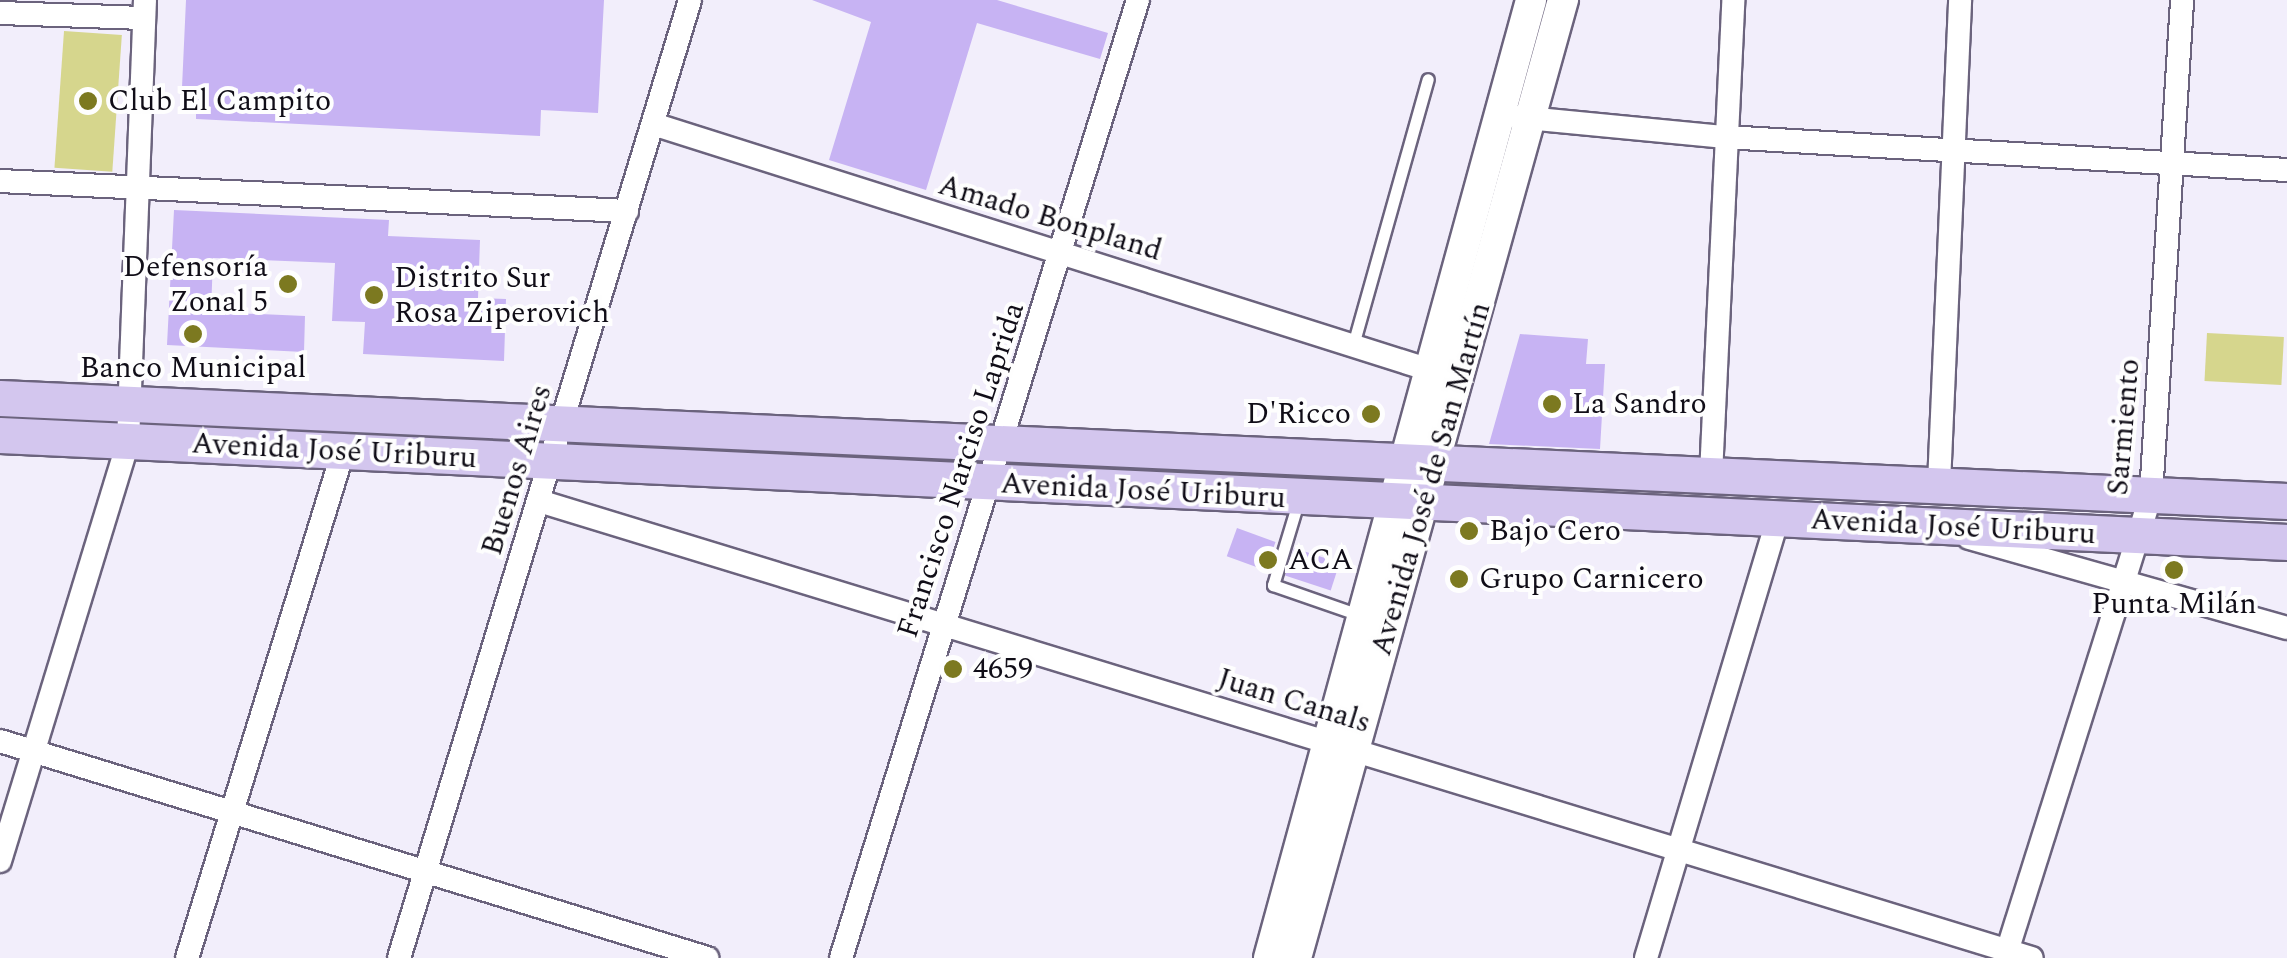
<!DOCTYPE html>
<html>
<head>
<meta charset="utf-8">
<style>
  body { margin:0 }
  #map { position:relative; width:2287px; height:958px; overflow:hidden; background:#f2eefb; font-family:Spectral,serif }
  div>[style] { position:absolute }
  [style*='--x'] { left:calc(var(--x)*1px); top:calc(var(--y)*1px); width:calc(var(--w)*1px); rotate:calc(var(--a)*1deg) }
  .green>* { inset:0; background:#d6d68d; transform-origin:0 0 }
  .building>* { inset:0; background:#c7b3f3; transform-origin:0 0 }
  .roads { filter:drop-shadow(2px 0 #6b637d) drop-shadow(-2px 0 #6b637d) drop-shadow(0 2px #6b637d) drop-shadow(0 -2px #6b637d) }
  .service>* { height:11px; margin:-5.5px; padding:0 5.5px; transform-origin:5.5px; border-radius:5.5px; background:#fff }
  .minor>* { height:22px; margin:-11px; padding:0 11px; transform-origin:11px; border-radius:11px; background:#fff }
  .secondary>* { height:30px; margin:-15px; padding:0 15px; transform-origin:15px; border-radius:15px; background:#fff }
  .primary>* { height:35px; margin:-17.5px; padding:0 17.5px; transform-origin:17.5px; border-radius:17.5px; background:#d3c6ee }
  .dots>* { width:28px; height:28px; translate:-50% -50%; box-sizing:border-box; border:5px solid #fefefe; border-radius:50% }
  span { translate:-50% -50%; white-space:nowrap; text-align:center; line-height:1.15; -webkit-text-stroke:8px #fefefe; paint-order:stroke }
  .poi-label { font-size:30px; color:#100d17 }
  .left { translate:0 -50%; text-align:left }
  .right { translate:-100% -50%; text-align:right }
  .street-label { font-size:30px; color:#100d17 }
</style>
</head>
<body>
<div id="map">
  <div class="green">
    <div style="left:64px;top:31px;width:58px;height:137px;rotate:4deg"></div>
    <div style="left:2207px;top:333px;width:77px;height:48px;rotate:3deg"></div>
    <div style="clip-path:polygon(145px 420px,520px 436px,520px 445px,145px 427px)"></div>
    <div style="clip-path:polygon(587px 437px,972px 457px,971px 466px,581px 450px)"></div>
    <div style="clip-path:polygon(1016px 457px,1369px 475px,1373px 480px,1371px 487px,1012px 471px)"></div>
  </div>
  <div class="building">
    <div style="clip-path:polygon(186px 0,604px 0,598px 113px,541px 110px,540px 136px,196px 119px,196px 110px,181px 109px)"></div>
    <div style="clip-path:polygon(812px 0,997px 0,1108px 33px,1100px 59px,977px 23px,926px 190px,829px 160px,871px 22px)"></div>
    <div style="clip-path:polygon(174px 210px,389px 220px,388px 236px,480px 240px,478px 298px,506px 299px,504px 361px,363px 354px,365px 322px,332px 321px,335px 263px,213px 258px,211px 312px,305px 316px,304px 352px,167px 345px)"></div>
    <div style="clip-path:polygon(1520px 334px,1588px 339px,1586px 364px,1605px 364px,1600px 449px,1489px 444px)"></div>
    <div style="left:1237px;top:528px;width:41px;height:30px;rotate:20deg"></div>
    <div style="left:1294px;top:548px;width:48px;height:29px;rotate:18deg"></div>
  </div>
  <div class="roads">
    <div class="service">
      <div style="--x:1353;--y:345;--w:276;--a:-74.3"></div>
      <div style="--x:1299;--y:499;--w:90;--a:106.8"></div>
      <div style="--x:1273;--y:585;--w:91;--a:19.2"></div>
    </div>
    <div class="minor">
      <div style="--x:0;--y:13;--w:144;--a:2"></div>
      <div style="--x:1517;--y:117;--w:209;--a:5.5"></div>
      <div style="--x:1725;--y:137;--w:563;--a:3.36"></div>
      <div style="--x:653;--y:124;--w:815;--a:17.57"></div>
      <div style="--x:0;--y:181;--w:628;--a:2.74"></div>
      <div style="--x:1711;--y:475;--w:476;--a:-87.3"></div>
      <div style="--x:1939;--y:484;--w:484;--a:-87.5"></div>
      <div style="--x:539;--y:501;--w:1561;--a:17.02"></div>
      <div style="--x:1969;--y:538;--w:330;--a:15.8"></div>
      <div style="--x:0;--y:741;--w:740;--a:17.06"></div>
      <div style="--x:0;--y:861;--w:438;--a:-73"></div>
      <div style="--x:128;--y:442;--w:442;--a:-87.8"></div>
      <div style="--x:187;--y:958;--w:530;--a:-72.87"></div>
      <div style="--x:399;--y:958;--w:1001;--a:-73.1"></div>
      <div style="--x:841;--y:958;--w:1003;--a:-72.78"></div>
      <div style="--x:1646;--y:958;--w:458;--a:-73.3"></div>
      <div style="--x:2005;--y:958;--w:485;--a:-72.5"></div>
      <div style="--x:2151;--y:495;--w:496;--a:-86.4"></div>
    </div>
    <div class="secondary">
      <div style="--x:1269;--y:958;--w:993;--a:-74.7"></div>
      <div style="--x:1296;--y:958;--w:995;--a:-74.43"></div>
    </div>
    <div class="primary">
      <div style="--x:0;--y:398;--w:2289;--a:2.58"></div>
      <div style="--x:0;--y:435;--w:2290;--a:2.68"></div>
    </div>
  </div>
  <div class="dots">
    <div style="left:88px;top:101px;background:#7c7920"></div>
    <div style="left:288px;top:284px;background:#7c7920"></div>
    <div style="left:374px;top:295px;background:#7c7920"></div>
    <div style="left:193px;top:334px;background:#7c7920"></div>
    <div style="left:1552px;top:404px;background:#7c7920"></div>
    <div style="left:1371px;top:414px;background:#7c7920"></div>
    <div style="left:1469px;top:531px;background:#7c7920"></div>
    <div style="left:1268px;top:560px;background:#7c7920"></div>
    <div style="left:2174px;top:570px;background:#7c7920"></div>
    <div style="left:1459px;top:579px;background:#7c7920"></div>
    <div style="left:953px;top:669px;background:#7c7920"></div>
  </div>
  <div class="poi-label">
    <span class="left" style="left:108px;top:101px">Club El Campito</span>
    <span class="right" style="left:268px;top:284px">Defensoría<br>Zonal 5</span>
    <span class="left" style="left:394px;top:295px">Distrito Sur<br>Rosa Ziperovich</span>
    <span style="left:193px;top:368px">Banco Municipal</span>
    <span class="left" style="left:1572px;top:404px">La Sandro</span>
    <span class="right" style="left:1351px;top:414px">D'Ricco</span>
    <span class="left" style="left:1489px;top:531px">Bajo Cero</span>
    <span class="left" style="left:1288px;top:560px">ACA</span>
    <span class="left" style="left:1479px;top:579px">Grupo Carnicero</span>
    <span style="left:2174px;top:604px">Punta Milán</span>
    <span class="left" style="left:973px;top:669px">4659</span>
  </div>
  <div class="street-label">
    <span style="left:1050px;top:218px;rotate:17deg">Amado Bonpland</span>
    <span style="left:2124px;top:427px;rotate:-85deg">Sarmiento</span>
    <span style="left:334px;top:451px;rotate:3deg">Avenida José Uriburu</span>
    <span style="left:517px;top:470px;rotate:-73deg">Buenos Aires</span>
    <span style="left:961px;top:470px;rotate:-72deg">Francisco Narciso Laprida</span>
    <span style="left:1431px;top:479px;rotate:-74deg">Avenida José de San Martín</span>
    <span style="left:1143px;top:491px;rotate:3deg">Avenida José Uriburu</span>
    <span style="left:1953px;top:527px;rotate:3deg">Avenida José Uriburu</span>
    <span style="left:1294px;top:701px;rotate:17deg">Juan Canals</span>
  </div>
</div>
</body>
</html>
